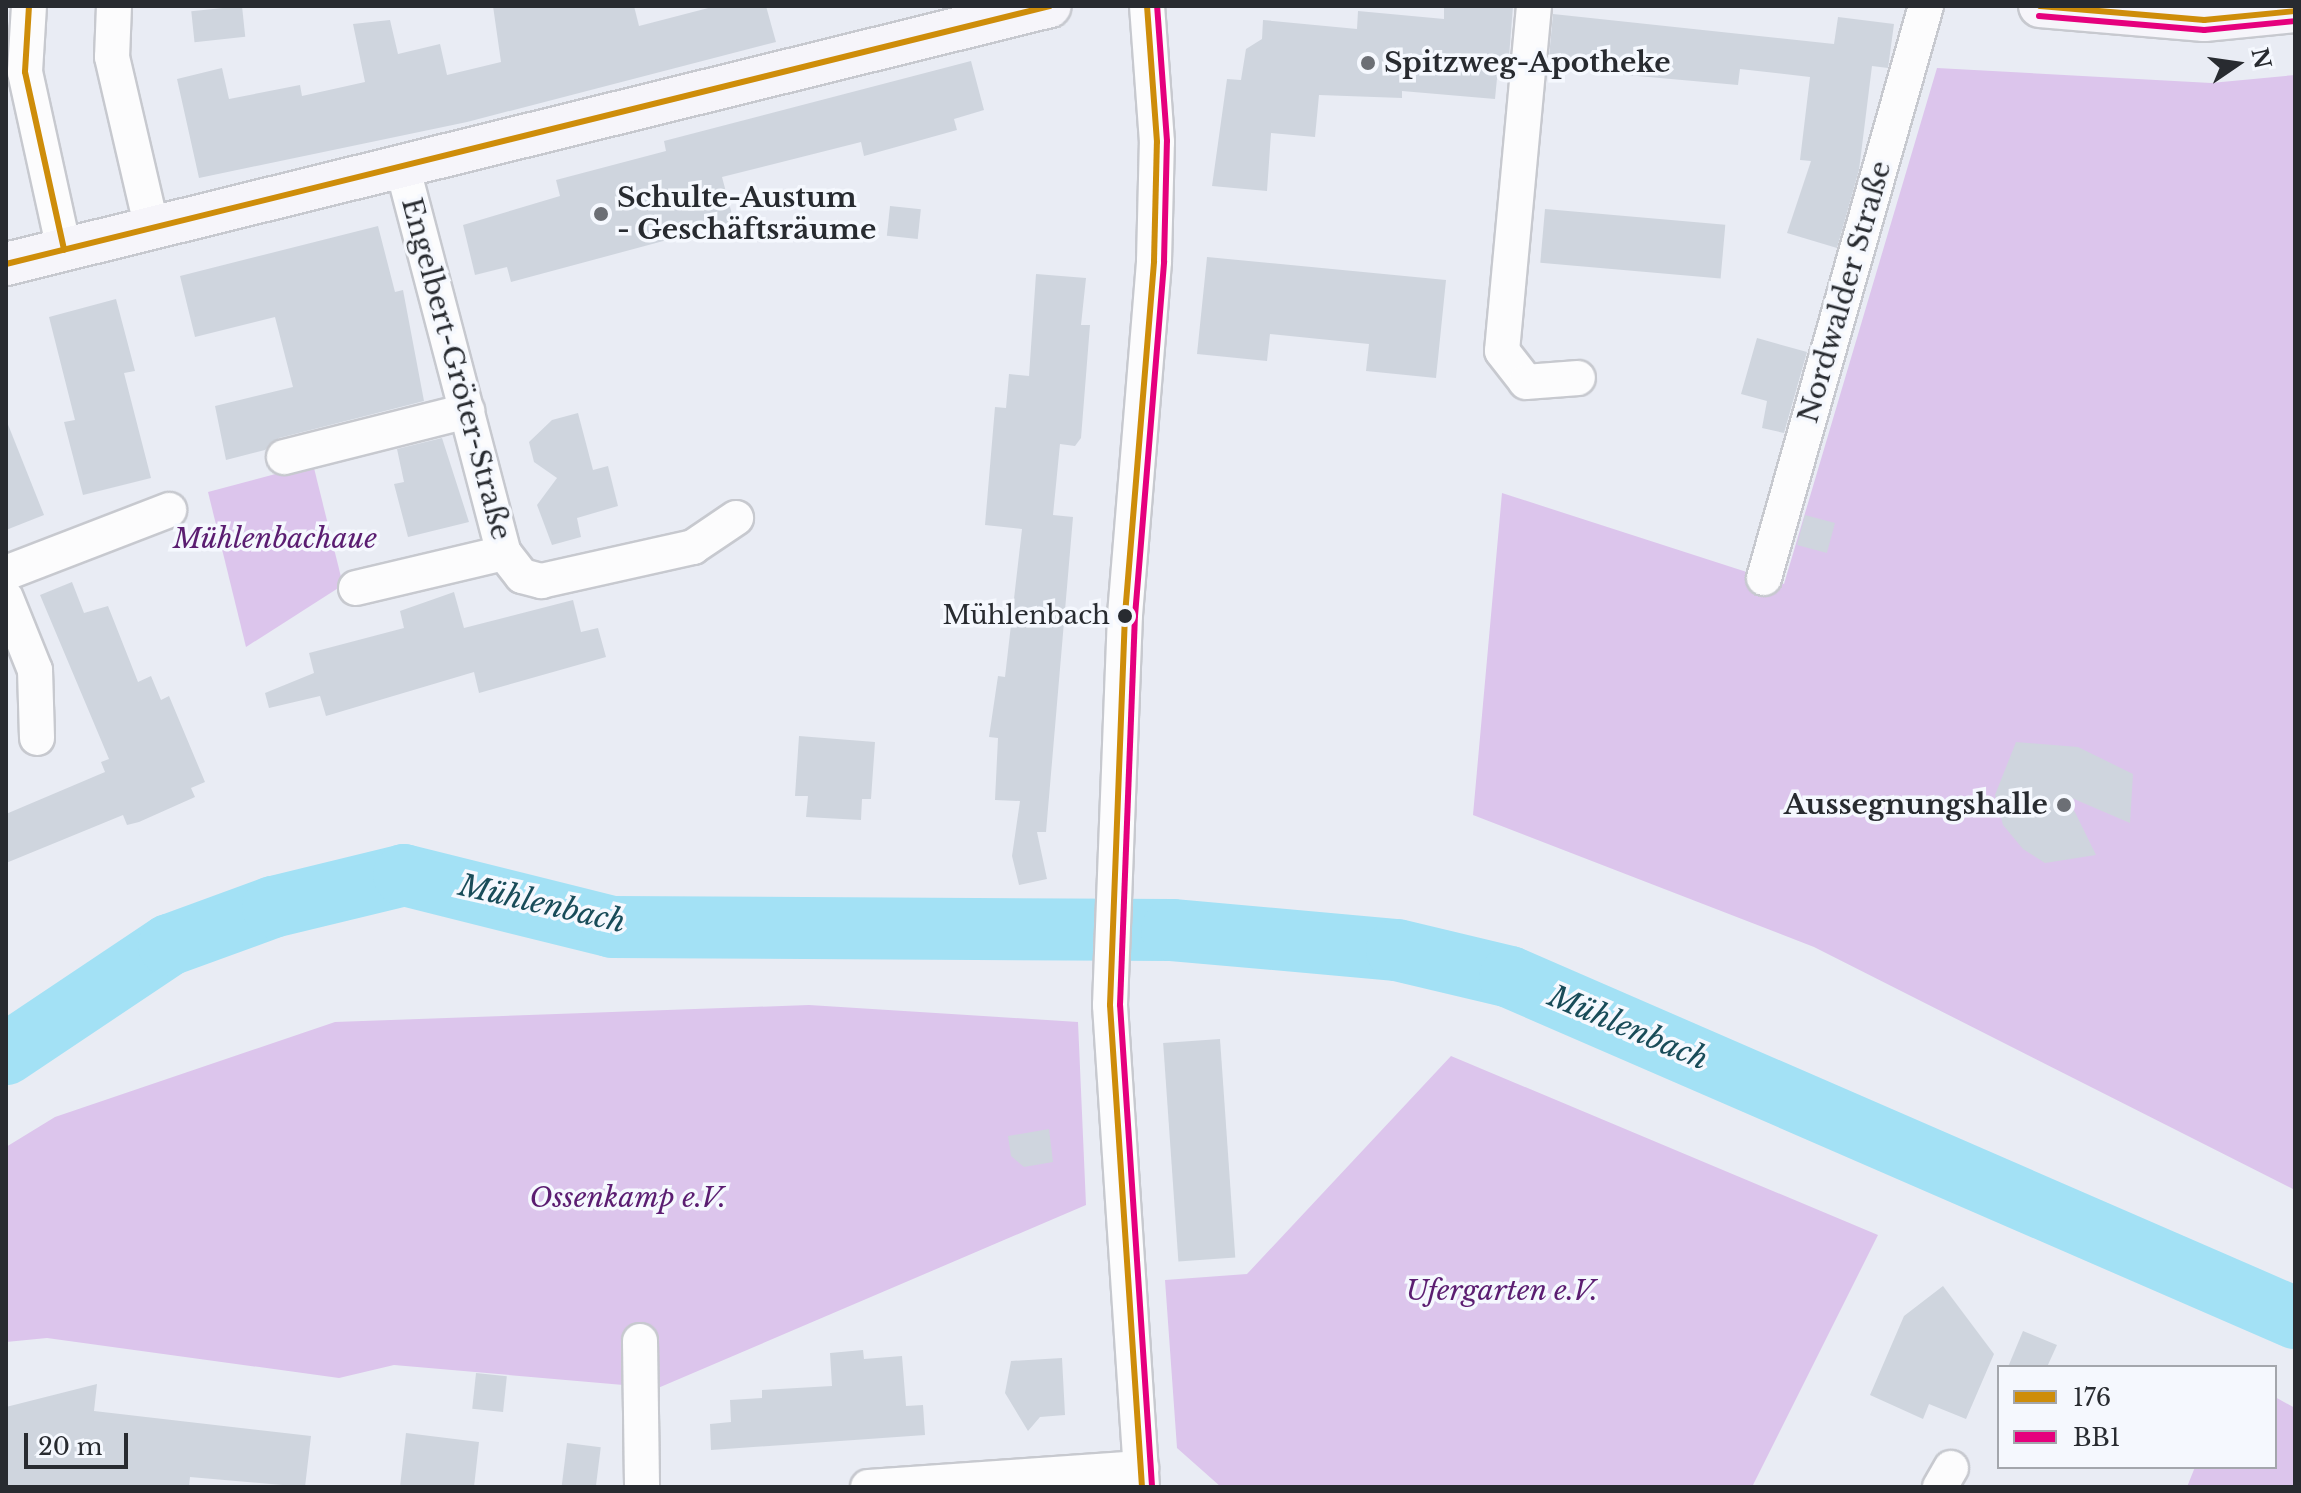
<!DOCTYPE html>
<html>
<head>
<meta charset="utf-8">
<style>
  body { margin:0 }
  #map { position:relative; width:2301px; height:1493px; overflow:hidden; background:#e9ecf4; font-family:"Libre Baskerville",serif }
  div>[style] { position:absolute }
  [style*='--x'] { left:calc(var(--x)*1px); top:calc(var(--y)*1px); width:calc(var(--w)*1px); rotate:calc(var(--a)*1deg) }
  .green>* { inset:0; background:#dcc5ec }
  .river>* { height:62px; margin:-31px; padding:0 31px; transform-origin:31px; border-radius:31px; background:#a3e1f5 }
  .building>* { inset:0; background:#cfd5de; transform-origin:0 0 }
  .roads { filter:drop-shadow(2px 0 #c7c9cf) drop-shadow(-2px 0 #c7c9cf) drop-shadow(0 2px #c7c9cf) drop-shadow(0 -2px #c7c9cf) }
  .minor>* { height:34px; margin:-17px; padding:0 17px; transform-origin:17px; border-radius:17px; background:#fcfcfd }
  .major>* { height:42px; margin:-21px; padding:0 21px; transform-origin:21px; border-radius:21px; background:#f6f5fa }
  .bus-1>* { height:6px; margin:-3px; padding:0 3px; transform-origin:3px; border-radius:3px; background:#ce8d0a }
  .bus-2>* { height:6px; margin:-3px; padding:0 3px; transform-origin:3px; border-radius:3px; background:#e5007d }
  .dots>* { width:22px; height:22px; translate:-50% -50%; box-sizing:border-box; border:4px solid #f5f8fe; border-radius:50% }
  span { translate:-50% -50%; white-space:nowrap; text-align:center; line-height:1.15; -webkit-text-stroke:7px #f5f8fe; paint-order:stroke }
  .bus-label { font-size:26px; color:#282b30 }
  .right { translate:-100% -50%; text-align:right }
  .poi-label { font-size:28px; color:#282b30; font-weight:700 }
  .left { translate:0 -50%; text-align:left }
  .street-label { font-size:28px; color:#282b30 }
  .park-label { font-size:28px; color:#5b1d71; font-style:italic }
  .water-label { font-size:30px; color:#194c59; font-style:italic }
  .frame { position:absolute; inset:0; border:8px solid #282b30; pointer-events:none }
  .legend { position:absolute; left:1997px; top:1365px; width:280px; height:104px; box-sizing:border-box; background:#f5f8fe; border:2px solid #a3a6ac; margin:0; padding:10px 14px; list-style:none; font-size:24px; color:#282b30 }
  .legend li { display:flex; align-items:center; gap:16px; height:40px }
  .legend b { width:40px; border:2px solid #a3a6ac }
  .north { position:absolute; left:2197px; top:24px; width:80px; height:80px; -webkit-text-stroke:6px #f5f8fe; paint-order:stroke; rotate:77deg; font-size:22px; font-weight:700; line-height:32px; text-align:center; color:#282b30 }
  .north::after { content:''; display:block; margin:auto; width:28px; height:36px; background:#282b30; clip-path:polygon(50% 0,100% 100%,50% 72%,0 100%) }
  .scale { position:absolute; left:24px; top:1433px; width:104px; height:36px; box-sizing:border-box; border:4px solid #282b30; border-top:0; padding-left:10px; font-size:24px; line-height:28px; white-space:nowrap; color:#282b30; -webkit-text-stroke:6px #f5f8fe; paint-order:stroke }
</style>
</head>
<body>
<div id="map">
  <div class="green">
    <div style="clip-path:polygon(1937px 68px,2211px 83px,2295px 75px,2295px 1190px,1814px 947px,1473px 815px,1502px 493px,1784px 584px)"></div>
    <div style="clip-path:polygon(313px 464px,343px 585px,246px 647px,208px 492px)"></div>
    <div style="clip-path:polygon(809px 1005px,1078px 1022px,1086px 1205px,658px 1388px,394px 1365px,339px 1378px,47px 1338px,6px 1342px,6px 1147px,55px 1117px,335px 1022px)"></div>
    <div style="clip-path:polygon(1451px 1056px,1878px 1235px,1752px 1487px,1221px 1487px,1177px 1448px,1165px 1280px,1247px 1274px)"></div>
    <div style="clip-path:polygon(2275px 1397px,2295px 1408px,2295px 1487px,2187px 1487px,2195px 1467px,2275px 1467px)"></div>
  </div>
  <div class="river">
    <div style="--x:6;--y:1054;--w:196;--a:-33.8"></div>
    <div style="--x:169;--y:945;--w:111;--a:-20.1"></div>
    <div style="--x:273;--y:907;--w:135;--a:-13.7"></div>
    <div style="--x:404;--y:875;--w:214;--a:14"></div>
    <div style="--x:612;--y:927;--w:560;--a:0.31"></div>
    <div style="--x:1172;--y:930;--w:226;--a:5.1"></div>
    <div style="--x:1397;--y:950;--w:116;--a:13.4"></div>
    <div style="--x:1510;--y:977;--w:856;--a:23.48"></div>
  </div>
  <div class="building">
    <div style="left:242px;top:6px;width:31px;height:51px;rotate:84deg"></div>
    <div style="clip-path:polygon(493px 6px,634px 6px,639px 26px,716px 6px,766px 6px,776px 42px,467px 122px,199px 178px,177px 79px,222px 68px,229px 99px,300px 85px,302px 96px,365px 82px,353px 24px,390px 20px,398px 54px,440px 44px,447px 75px,501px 62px)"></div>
    <div style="clip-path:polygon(1444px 6px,1513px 6px,1508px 69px,1498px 68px,1495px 99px,1402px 91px,1402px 98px,1319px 95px,1315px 137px,1271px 133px,1267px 191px,1212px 186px,1227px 79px,1241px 80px,1246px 49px,1262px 39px,1263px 20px,1357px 29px,1358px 11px,1444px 19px)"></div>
    <div style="clip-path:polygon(1553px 14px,1834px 44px,1838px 17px,1894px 24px,1888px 68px,1872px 66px,1859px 170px,1837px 248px,1787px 233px,1811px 161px,1800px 160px,1810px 77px,1740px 69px,1738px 85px,1548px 68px)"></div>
    <div style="clip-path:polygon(971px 61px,984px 110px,954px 119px,957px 130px,864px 156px,861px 142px,722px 177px,734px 222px,511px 282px,507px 267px,475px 275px,463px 225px,560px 196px,556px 180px,666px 151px,664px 141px)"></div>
    <div style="left:890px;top:206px;width:31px;height:30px;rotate:6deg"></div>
    <div style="left:1545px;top:209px;width:181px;height:54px;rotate:5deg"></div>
    <div style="clip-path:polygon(378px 226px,395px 292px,403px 290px,424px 401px,279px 438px,265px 450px,226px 460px,215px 406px,293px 387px,275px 317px,195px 337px,180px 276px)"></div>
    <div style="clip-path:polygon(1207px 257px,1446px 280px,1436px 378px,1366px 371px,1369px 344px,1270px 334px,1267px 361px,1197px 354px)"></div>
    <div style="clip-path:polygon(1036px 274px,1086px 278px,1081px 325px,1090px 325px,1081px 438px,1075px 446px,1060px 444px,1053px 515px,1073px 517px,1046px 832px,1037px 832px,1047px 879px,1019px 885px,1012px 856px,1020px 801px,995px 800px,998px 738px,989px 737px,998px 676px,1005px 677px,1022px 529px,985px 525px,995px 407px,1006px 408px,1009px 374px,1029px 376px)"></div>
    <div style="clip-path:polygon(116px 299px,135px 371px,124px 373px,151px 478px,83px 495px,64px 422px,75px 420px,49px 317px)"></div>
    <div style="clip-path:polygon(1757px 338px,1807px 352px,1784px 433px,1762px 428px,1767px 401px,1741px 394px)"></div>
    <div style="clip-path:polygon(578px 413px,593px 470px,608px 466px,618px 506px,577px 518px,581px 537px,552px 545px,537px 505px,557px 478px,534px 462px,529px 442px,552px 420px)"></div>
    <div style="clip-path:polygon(7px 422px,44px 515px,6px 530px,6px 423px)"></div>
    <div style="clip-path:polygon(442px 438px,469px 522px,408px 537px,394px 484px,404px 482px,397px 449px)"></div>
    <div style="left:1805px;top:515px;width:31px;height:31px;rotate:15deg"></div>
    <div style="clip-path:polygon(72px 582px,84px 613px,108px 606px,138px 682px,151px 676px,161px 700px,169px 696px,205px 782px,191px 788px,195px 797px,139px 822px,127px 825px,123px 815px,6px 863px,6px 814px,105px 772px,101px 762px,109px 759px,40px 595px)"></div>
    <div style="clip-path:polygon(454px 592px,464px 628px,573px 600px,581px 632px,598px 628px,606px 657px,479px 693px,474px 672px,326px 716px,320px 696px,269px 708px,265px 693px,314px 673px,309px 653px,404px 628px,400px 611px)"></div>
    <div style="clip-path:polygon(799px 736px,875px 742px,871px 799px,862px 799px,861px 820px,806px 817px,808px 796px,795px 796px)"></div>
    <div style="clip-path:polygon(2016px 742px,2078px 747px,2133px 774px,2130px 823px,2067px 796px,2096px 855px,2045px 863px,2023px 849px,2003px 825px,1995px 795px)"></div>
    <div style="left:1220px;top:1039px;width:219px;height:57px;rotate:86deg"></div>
    <div style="clip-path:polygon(1049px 1129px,1053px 1162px,1024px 1167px,1011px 1156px,1008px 1136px)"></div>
    <div style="clip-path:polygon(1943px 1286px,1994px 1354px,1966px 1419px,1929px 1404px,1923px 1419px,1870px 1395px,1904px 1316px)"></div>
    <div style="clip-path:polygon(2023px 1331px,2057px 1345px,2047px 1367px,2008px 1367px)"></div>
    <div style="clip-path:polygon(863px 1350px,864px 1359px,902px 1356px,906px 1406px,923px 1405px,925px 1435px,711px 1450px,710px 1424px,731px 1422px,730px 1400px,762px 1398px,762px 1390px,832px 1386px,830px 1353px)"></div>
    <div style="clip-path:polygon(1062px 1358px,1065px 1415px,1040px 1417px,1028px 1431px,1005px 1393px,1011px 1361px)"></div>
    <div style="left:476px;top:1373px;width:31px;height:36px;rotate:6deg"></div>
    <div style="clip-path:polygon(97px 1384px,94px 1411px,311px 1436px,305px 1487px,190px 1477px,189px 1487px,6px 1487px,6px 1407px)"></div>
    <div style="clip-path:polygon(406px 1433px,479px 1442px,474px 1487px,400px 1487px)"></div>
    <div style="left:567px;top:1443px;width:34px;height:44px;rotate:7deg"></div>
  </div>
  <div class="roads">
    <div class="minor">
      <div style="--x:29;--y:6;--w:66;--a:93.5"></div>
      <div style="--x:25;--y:72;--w:182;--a:77.6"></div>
      <div style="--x:114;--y:6;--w:51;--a:92.2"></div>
      <div style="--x:112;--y:57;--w:177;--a:76.9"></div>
      <div style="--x:1534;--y:6;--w:346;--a:95.3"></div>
      <div style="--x:1502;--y:351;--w:39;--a:52"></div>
      <div style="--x:1526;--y:382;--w:52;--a:-4.4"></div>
      <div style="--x:403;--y:169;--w:397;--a:75.3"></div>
      <div style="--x:504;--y:553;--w:29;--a:52"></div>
      <div style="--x:522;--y:576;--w:20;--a:15"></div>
      <div style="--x:541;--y:581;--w:156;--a:-12.6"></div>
      <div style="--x:693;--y:547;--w:52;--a:-34"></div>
      <div style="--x:284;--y:457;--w:189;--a:-14.1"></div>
      <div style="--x:6;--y:573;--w:175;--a:-21.1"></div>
      <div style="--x:1764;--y:578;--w:594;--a:-74.19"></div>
      <div style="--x:356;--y:588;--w:152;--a:-13.3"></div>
      <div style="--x:6;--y:598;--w:78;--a:68.1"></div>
      <div style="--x:35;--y:670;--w:68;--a:88.3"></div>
      <div style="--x:640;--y:1341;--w:146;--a:89.2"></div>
      <div style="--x:868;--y:1487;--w:274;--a:-4"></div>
      <div style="--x:1142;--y:1487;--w:483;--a:-93.8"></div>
      <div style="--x:1110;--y:1005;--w:390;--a:-87.8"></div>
      <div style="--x:1125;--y:615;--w:355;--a:-85.3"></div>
      <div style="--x:1154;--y:261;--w:119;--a:-88.6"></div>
      <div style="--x:1157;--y:142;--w:136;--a:-94.2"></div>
      <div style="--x:1940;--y:1487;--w:22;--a:-60"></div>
    </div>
    <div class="major">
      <div style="--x:2040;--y:6;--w:165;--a:4.9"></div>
      <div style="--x:2204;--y:20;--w:91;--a:-5.6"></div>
      <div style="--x:6;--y:264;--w:1075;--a:-13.88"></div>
    </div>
  </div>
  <div class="bus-1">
    <div style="--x:29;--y:6;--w:66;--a:93.5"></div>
    <div style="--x:25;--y:72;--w:182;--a:77.6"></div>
    <div style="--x:2040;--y:6;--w:165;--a:4.9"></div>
    <div style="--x:2204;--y:20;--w:91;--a:-5.6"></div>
    <div style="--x:6;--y:264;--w:1075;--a:-13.88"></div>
    <div style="--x:1142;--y:1487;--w:483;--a:-93.8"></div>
    <div style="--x:1110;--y:1005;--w:390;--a:-87.8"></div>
    <div style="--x:1125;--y:615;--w:355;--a:-85.3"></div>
    <div style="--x:1154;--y:261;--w:119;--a:-88.6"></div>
    <div style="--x:1157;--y:142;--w:136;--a:-94.2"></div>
  </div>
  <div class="bus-2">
    <div style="--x:2039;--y:16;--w:166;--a:4.8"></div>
    <div style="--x:2204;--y:30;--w:91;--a:-5.6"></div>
    <div style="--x:1152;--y:1486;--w:482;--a:-93.8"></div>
    <div style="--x:1120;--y:1005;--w:389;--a:-87.8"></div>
    <div style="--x:1135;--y:616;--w:356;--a:-85.3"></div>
    <div style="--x:1164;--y:261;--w:120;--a:-88.6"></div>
    <div style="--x:1167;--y:141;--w:135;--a:-94.2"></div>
  </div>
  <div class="dots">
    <div style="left:1368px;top:63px;background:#6c6f75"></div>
    <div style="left:601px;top:214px;background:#6c6f75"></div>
    <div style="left:1125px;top:616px;background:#282b30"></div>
    <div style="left:2064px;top:805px;background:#6c6f75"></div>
  </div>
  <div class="bus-label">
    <span class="right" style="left:1110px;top:616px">Mühlenbach</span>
  </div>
  <div class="poi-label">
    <span class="left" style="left:1384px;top:63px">Spitzweg-Apotheke</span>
    <span class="left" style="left:617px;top:214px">Schulte-Austum<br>- Geschäftsräume</span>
    <span class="right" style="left:2048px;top:805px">Aussegnungshalle</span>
  </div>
  <div class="street-label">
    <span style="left:1845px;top:292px;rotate:-74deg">Nordwalder Straße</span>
    <span style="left:456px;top:369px;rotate:75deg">Engelbert-Gröter-Straße</span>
  </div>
  <div class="park-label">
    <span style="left:275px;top:539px">Mühlenbachaue</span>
    <span style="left:628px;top:1198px">Ossenkamp e.V.</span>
    <span style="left:1502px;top:1291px">Ufergarten e.V.</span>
  </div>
  <div class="water-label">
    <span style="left:542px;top:904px;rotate:13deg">Mühlenbach</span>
    <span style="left:1628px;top:1028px;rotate:23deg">Mühlenbach</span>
  </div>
  <div class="frame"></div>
  <ul class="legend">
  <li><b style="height:10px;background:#ce8d0a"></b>176</li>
  <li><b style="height:10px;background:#e5007d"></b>BB1</li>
  </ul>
  <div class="north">N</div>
  <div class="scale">20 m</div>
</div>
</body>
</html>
